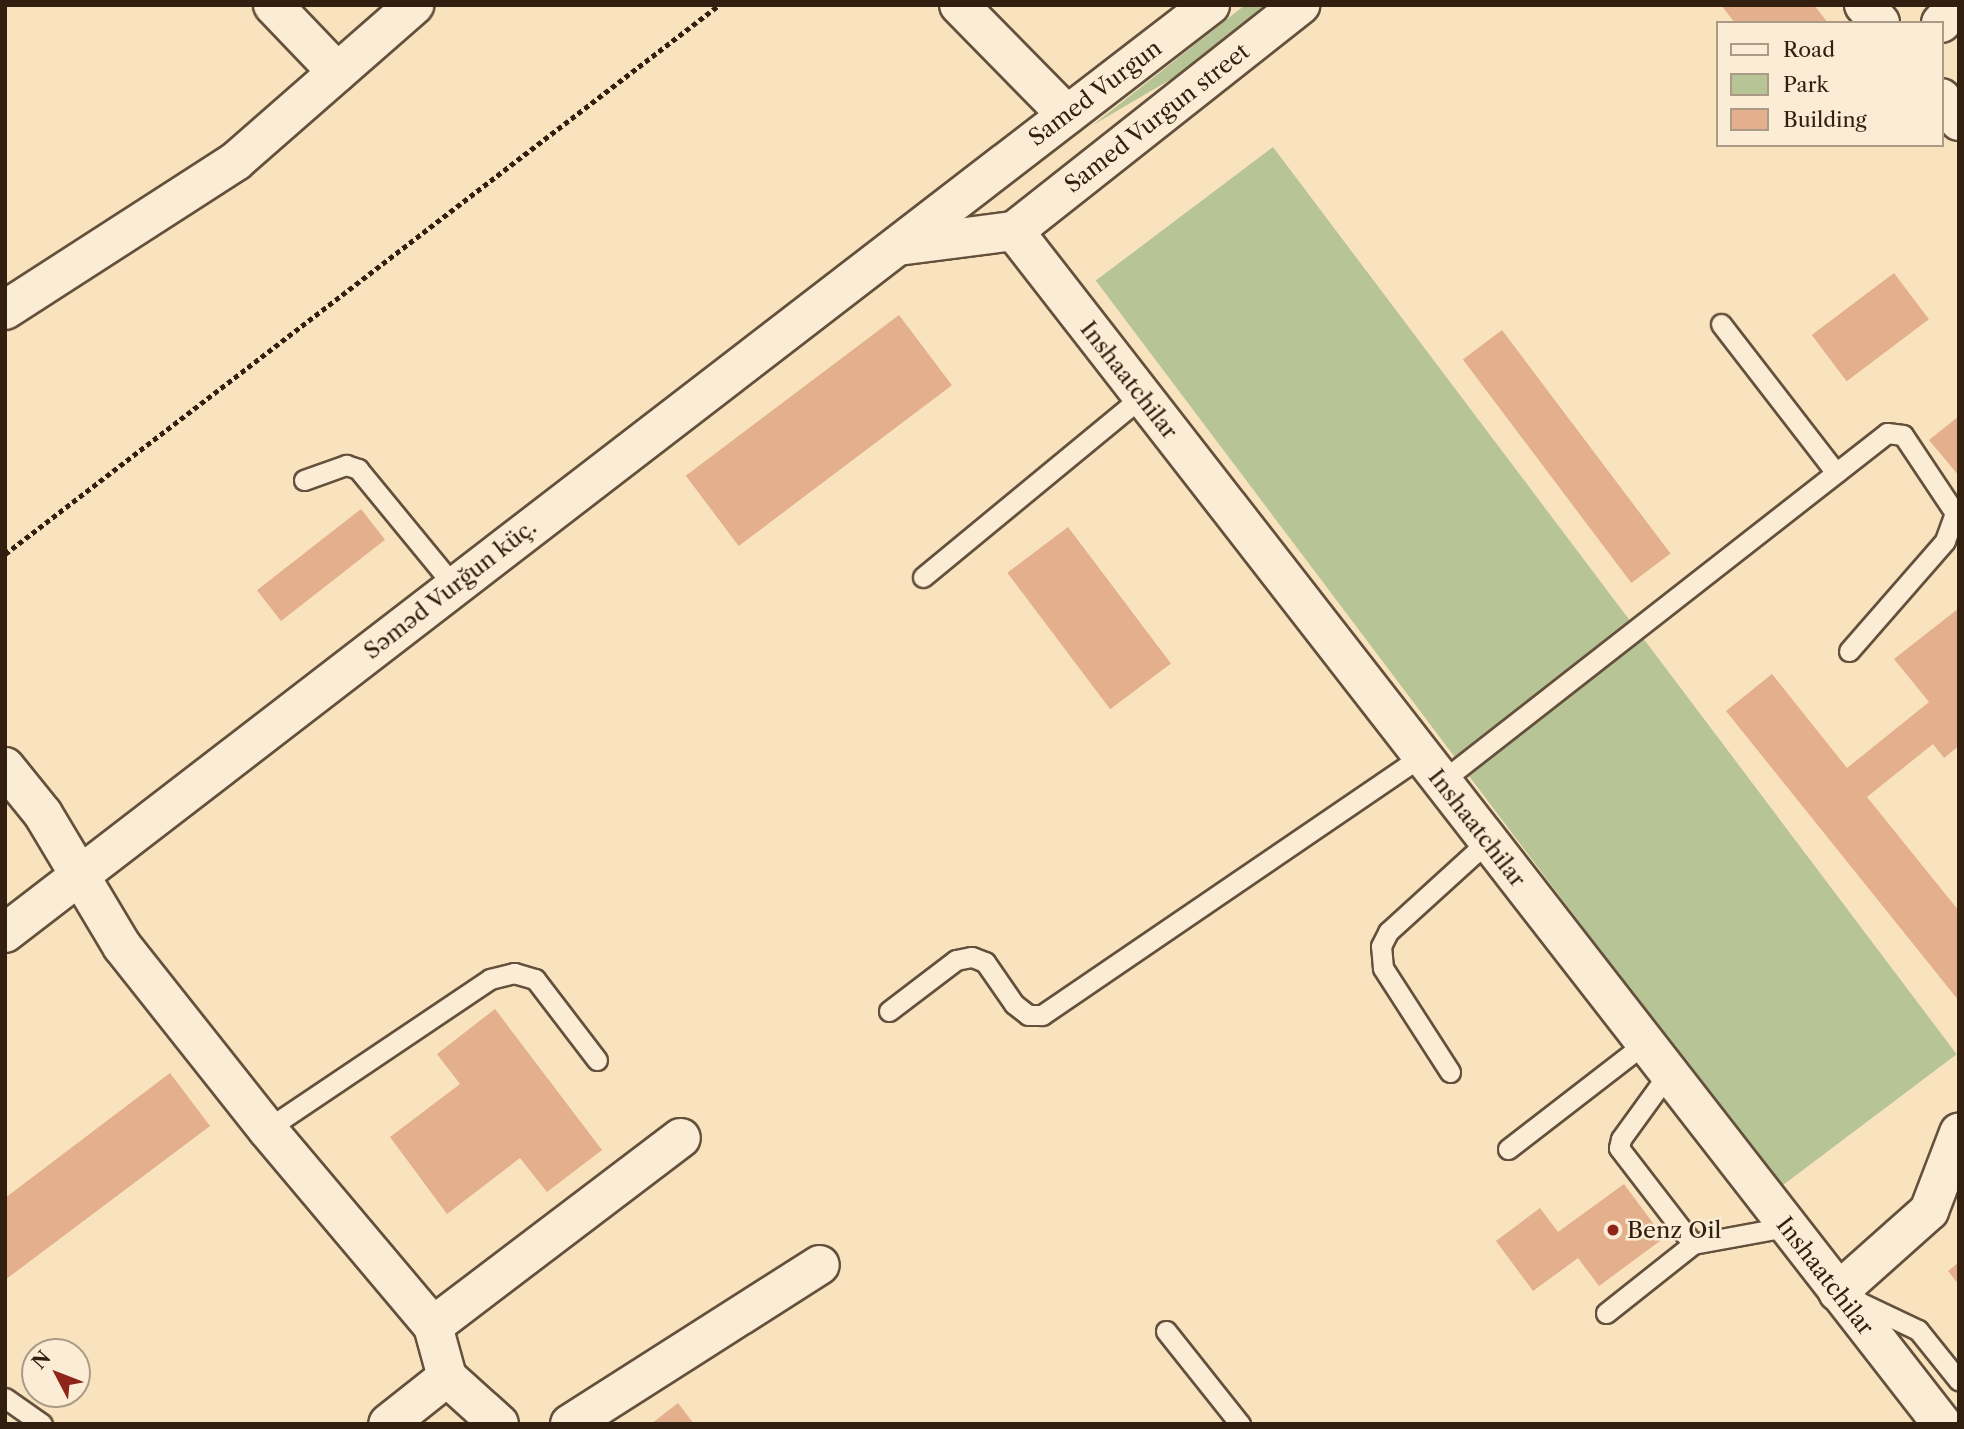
<!DOCTYPE html>
<html>
<head>
<meta charset="utf-8">
<style>
  body { margin:0 }
  #map { position:relative; width:1964px; height:1429px; overflow:hidden; background:#f9e3be; font-family:"Libre Caslon Text",serif }
  div>[style] { position:absolute }
  [style*='--x'] { left:calc(var(--x)*1px); top:calc(var(--y)*1px); width:calc(var(--w)*1px); rotate:calc(var(--a)*1deg) }
  .green>* { inset:0; background:#b7c596; transform-origin:0 0 }
  .building>* { inset:0; background:#e3af8c; transform-origin:0 0 }
  .path>* { height:4.5px; margin-top:-2.25px; transform-origin:0; background:repeating-linear-gradient(90deg,#321f10 0 5px,transparent 0 8.5px) }
  .roads { filter:drop-shadow(2px 0 #64503c) drop-shadow(-2px 0 #64503c) drop-shadow(0 2px #64503c) drop-shadow(0 -2px #64503c) }
  .lane>* { height:19px; margin:-9.5px; padding:0 9.5px; transform-origin:9.5px; border-radius:9.5px; background:#fbedd5 }
  .street>* { height:38px; margin:-19px; padding:0 19px; transform-origin:19px; border-radius:19px; background:#fbedd5 }
  .secondary>* { height:38px; margin:-19px; padding:0 19px; transform-origin:19px; border-radius:19px; background:#fbedd5 }
  .dots>* { width:19px; height:19px; translate:-50% -50%; box-sizing:border-box; border:4px solid #fbedd5; border-radius:50% }
  span { translate:-50% -50%; white-space:nowrap; text-align:center; line-height:1.15; -webkit-text-stroke:5px #fbedd5; paint-order:stroke }
  .street-label { font-size:23px; color:#321f10 }
  .poi-label { font-size:23px; color:#321f10 }
  .left { translate:0 -50%; text-align:left }
  .frame { position:absolute; inset:0; border:7px solid #321f10; pointer-events:none }
  .legend { position:absolute; left:1716px; top:21px; width:228px; height:126px; box-sizing:border-box; background:#fbedd5; border:2px solid #ab9b86; margin:0; padding:9px 12px; list-style:none; font-size:21px; color:#321f10 }
  .legend li { display:flex; align-items:center; gap:14px; height:35px }
  .legend b { width:35px; border:2px solid #ab9b86 }
  .north { position:absolute; left:21px; top:1338px; width:70px; height:70px; box-sizing:border-box; background:#fbedd5; border:2px solid #ab9b86; border-radius:50%; rotate:312deg; font-size:19px; font-weight:700; line-height:28px; text-align:center; color:#321f10 }
  .north::after { content:''; display:block; margin:auto; width:24px; height:32px; background:#8f2418; clip-path:polygon(50% 0,100% 100%,50% 72%,0 100%) }
</style>
</head>
<body>
<div id="map">
  <div class="green">
    <div style="clip-path:polygon(1245px 5px,1267px 5px,1173px 78px,1093px 125px)"></div>
    <div style="left:1273px;top:147px;width:1136px;height:222px;rotate:53deg"></div>
  </div>
  <div class="building">
    <div style="clip-path:polygon(1721px 5px,1814px 5px,1828px 23px,1735px 23px)"></div>
    <div style="left:1894px;top:273px;width:58px;height:103px;rotate:53deg"></div>
    <div style="left:899px;top:315px;width:88px;height:267px;rotate:53deg"></div>
    <div style="left:1502px;top:330px;width:280px;height:49px;rotate:53deg"></div>
    <div style="clip-path:polygon(1959px 416px,1959px 476px,1929px 440px)"></div>
    <div style="left:361px;top:509px;width:39px;height:132px;rotate:52deg"></div>
    <div style="left:1068px;top:527px;width:171px;height:76px;rotate:53deg"></div>
    <div style="clip-path:polygon(1959px 608px,1959px 746px,1944px 758px,1933px 744px,1867px 797px,1959px 911px,1959px 1001px,1726px 711px,1772px 674px,1847px 768px,1929px 702px,1894px 659px)"></div>
    <div style="clip-path:polygon(495px 1009px,602px 1150px,547px 1192px,520px 1158px,447px 1214px,390px 1137px,460px 1084px,437px 1054px)"></div>
    <div style="clip-path:polygon(170px 1073px,210px 1126px,5px 1280px,5px 1198px)"></div>
    <div style="clip-path:polygon(1624px 1184px,1664px 1238px,1599px 1286px,1578px 1258px,1533px 1291px,1496px 1241px,1540px 1208px,1558px 1232px)"></div>
    <div style="clip-path:polygon(1959px 1262px,1959px 1285px,1948px 1271px)"></div>
    <div style="clip-path:polygon(678px 1403px,694px 1424px,651px 1424px)"></div>
  </div>
  <div class="path">
    <div style="--x:5;--y:554;--w:901;--a:-37.56"></div>
  </div>
  <div class="roads">
    <div class="lane">
      <div style="--x:1721;--y:324;--w:188;--a:52.3"></div>
      <div style="--x:304;--y:480;--w:45;--a:-19.7"></div>
      <div style="--x:346;--y:465;--w:13;--a:18"></div>
      <div style="--x:358;--y:469;--w:151;--a:50.6"></div>
      <div style="--x:923;--y:577;--w:283;--a:-39.5"></div>
      <div style="--x:1442;--y:781;--w:565;--a:-38.03"></div>
      <div style="--x:1887;--y:433;--w:16;--a:7"></div>
      <div style="--x:1903;--y:435;--w:94;--a:56.3"></div>
      <div style="--x:1955;--y:513;--w:30;--a:110"></div>
      <div style="--x:1945;--y:541;--w:146;--a:131.1"></div>
      <div style="--x:889;--y:1011;--w:84;--a:-37.3"></div>
      <div style="--x:956;--y:960;--w:16;--a:-11"></div>
      <div style="--x:972;--y:957;--w:14;--a:21"></div>
      <div style="--x:985;--y:962;--w:51;--a:55.4"></div>
      <div style="--x:1014;--y:1004;--w:18;--a:38"></div>
      <div style="--x:1028;--y:1015;--w:14;--a:0"></div>
      <div style="--x:1042;--y:1015;--w:459;--a:-34.3"></div>
      <div style="--x:1450;--y:1072;--w:124;--a:-122.8"></div>
      <div style="--x:1383;--y:968;--w:22;--a:-95"></div>
      <div style="--x:1381;--y:946;--w:16;--a:-63"></div>
      <div style="--x:1388;--y:932;--w:135;--a:-42.3"></div>
      <div style="--x:1668;--y:1074;--w:80;--a:125.9"></div>
      <div style="--x:1621;--y:1139;--w:9;--a:103"></div>
      <div style="--x:1619;--y:1148;--w:121;--a:52.4"></div>
      <div style="--x:1693;--y:1244;--w:95;--a:-10.4"></div>
      <div style="--x:267;--y:1129;--w:269;--a:-33.9"></div>
      <div style="--x:490;--y:979;--w:25;--a:-14"></div>
      <div style="--x:514;--y:973;--w:22;--a:16"></div>
      <div style="--x:535;--y:979;--w:102;--a:52.6"></div>
      <div style="--x:1508;--y:1149;--w:173;--a:-37.7"></div>
      <div style="--x:1855;--y:1300;--w:70;--a:25.5"></div>
      <div style="--x:1918;--y:1330;--w:65;--a:51.2"></div>
      <div style="--x:1606;--y:1313;--w:111;--a:-38.4"></div>
      <div style="--x:1166;--y:1331;--w:119;--a:51.5"></div>
      <div style="--x:5;--y:1398;--w:45;--a:35.1"></div>
    </div>
    <div class="street">
      <div style="--x:273;--y:5;--w:93;--a:46.3"></div>
      <div style="--x:959;--y:5;--w:154;--a:45.5"></div>
      <div style="--x:1864;--y:5;--w:24;--a:48"></div>
      <div style="--x:1941;--y:23;--w:25;--a:-47"></div>
      <div style="--x:1941;--y:98;--w:29;--a:52"></div>
      <div style="--x:1014;--y:231;--w:1511;--a:52.12"></div>
      <div style="--x:5;--y:310;--w:275;--a:-32.8"></div>
      <div style="--x:236;--y:161;--w:237;--a:-41.2"></div>
      <div style="--x:5;--y:767;--w:60;--a:51"></div>
      <div style="--x:43;--y:814;--w:154;--a:59.1"></div>
      <div style="--x:122;--y:946;--w:233;--a:51.6"></div>
      <div style="--x:267;--y:1129;--w:258;--a:49.9"></div>
      <div style="--x:433;--y:1326;--w:53;--a:74.6"></div>
      <div style="--x:447;--y:1377;--w:75;--a:141.5"></div>
      <div style="--x:1838;--y:1292;--w:122;--a:-41.7"></div>
      <div style="--x:1929;--y:1211;--w:84;--a:-69"></div>
      <div style="--x:433;--y:1326;--w:311;--a:-37.2"></div>
      <div style="--x:447;--y:1377;--w:70;--a:42.1"></div>
      <div style="--x:570;--y:1424;--w:296;--a:-32.5"></div>
    </div>
    <div class="secondary">
      <div style="--x:1014;--y:231;--w:365;--a:-38.3"></div>
      <div style="--x:898;--y:246;--w:117;--a:-7.4"></div>
      <div style="--x:5;--y:933;--w:1521;--a:-37.6"></div>
    </div>
  </div>
  <div class="dots">
    <div style="left:1613px;top:1230px;background:#8f2418"></div>
  </div>
  <div class="street-label">
    <span style="left:1095px;top:93px;rotate:-37deg">Samed Vurgun</span>
    <span style="left:1157px;top:118px;rotate:-38deg">Samed Vurgun street</span>
    <span style="left:1129px;top:380px;rotate:52deg">Inshaatchilar</span>
    <span style="left:450px;top:589px;rotate:-38deg">Səməd Vurğun küç.</span>
    <span style="left:1477px;top:828px;rotate:52deg">Inshaatchilar</span>
    <span style="left:1825px;top:1276px;rotate:52deg">Inshaatchilar</span>
  </div>
  <div class="poi-label">
    <span class="left" style="left:1627px;top:1230px">Benz Oil</span>
  </div>
  <div class="frame"></div>
  <ul class="legend">
  <li><b style="height:9px;background:#fbedd5"></b>Road</li>
  <li><b style="height:19px;background:#b7c596"></b>Park</li>
  <li><b style="height:19px;background:#e3af8c"></b>Building</li>
  </ul>
  <div class="north">N</div>
</div>
</body>
</html>
